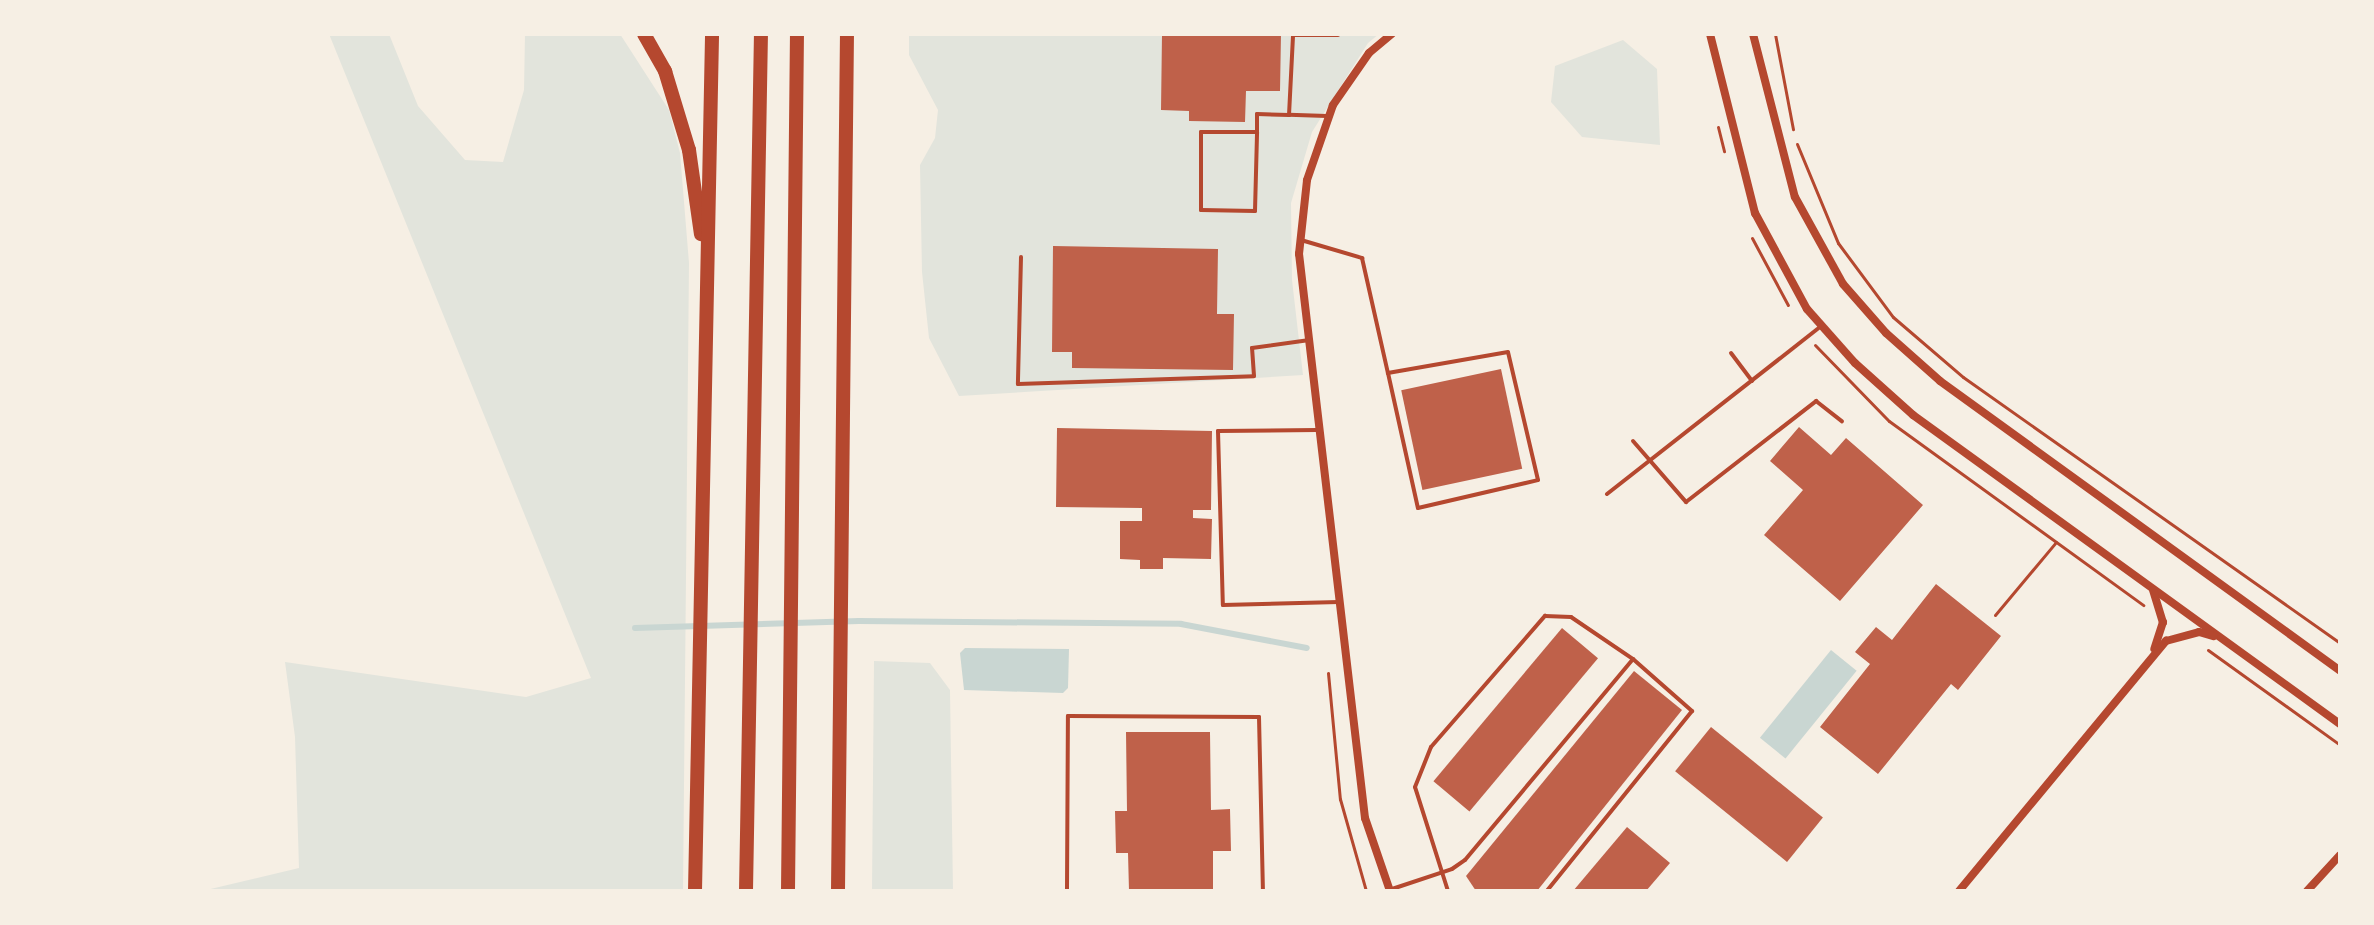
<!DOCTYPE html>
<html>
<head>
<meta charset="utf-8">
<style>
  body { margin:0 }
  #map { position:relative; width:2374px; height:925px; overflow:hidden; background:#f6efe4; font-family:Manrope,sans-serif }
  div>[style] { position:absolute }
  [style*='--x'] { left:calc(var(--x)*1px); top:calc(var(--y)*1px); width:calc(var(--w)*1px); rotate:calc(var(--a)*1deg) }
  .green>* { inset:0; background:#e2e4dc }
  .water>* { inset:0; background:#c9d6d2; transform-origin:0 0 }
  .stream>* { height:6px; margin:-3px; padding:0 3px; transform-origin:3px; border-radius:3px; background:#c9d6d2 }
  .building>* { inset:0; background:#bf614a; transform-origin:0 0 }
  .path>* { height:3px; margin:-1.5px; padding:0 1.5px; transform-origin:1.5px; border-radius:1.5px; background:#b5482f }
  .service>* { height:4px; margin:-2px; padding:0 2px; transform-origin:2px; border-radius:2px; background:#b5482f }
  .minor>* { height:8px; margin:-4px; padding:0 4px; transform-origin:4px; border-radius:4px; background:#b5482f }
  .trunk>* { height:14px; margin:-7px; padding:0 7px; transform-origin:7px; border-radius:7px; background:#b5482f }
  span { translate:-50% -50%; white-space:nowrap; text-align:center; line-height:1.15; -webkit-text-stroke:6px #f6efe4; paint-order:stroke }
  .frame { position:absolute; inset:0; border:36px solid #f6efe4; pointer-events:none }
</style>
</head>
<body>
<div id="map">
  <div class="green">
    <div style="clip-path:polygon(329px 34px,389px 34px,418px 106px,465px 160px,503px 162px,524px 90px,525px 34px,620px 34px,669px 110px,680px 153px,689px 263px,683px 891px,202px 891px,299px 868px,295px 737px,285px 662px,526px 697px,591px 678px)"></div>
    <div style="clip-path:polygon(909px 34px,1379px 34px,1368px 43px,1312px 132px,1291px 203px,1292px 280px,1303px 375px,959px 396px,929px 338px,922px 272px,920px 165px,935px 138px,938px 110px,909px 55px)"></div>
    <div style="clip-path:polygon(1623px 40px,1657px 69px,1660px 145px,1582px 137px,1551px 102px,1555px 66px)"></div>
    <div style="clip-path:polygon(874px 661px,930px 663px,950px 690px,953px 891px,872px 891px)"></div>
  </div>
  <div class="water">
    <div style="clip-path:polygon(965px 648px,1069px 649px,1068px 688px,1063px 693px,964px 690px,960px 653px)"></div>
    <div style="left:1831px;top:650px;width:33px;height:113px;rotate:39deg"></div>
  </div>
  <div class="stream">
    <div style="--x:635;--y:628;--w:224;--a:-1.8"></div>
    <div style="--x:859;--y:621;--w:322;--a:0.5"></div>
    <div style="--x:1181;--y:624;--w:128;--a:10.8"></div>
  </div>
  <div class="building">
    <div style="clip-path:polygon(1162px 34px,1281px 34px,1280px 91px,1246px 91px,1245px 122px,1189px 121px,1189px 111px,1161px 110px)"></div>
    <div style="clip-path:polygon(1053px 246px,1218px 249px,1217px 314px,1234px 314px,1233px 370px,1072px 368px,1072px 352px,1052px 352px)"></div>
    <div style="left:1501px;top:369px;width:102px;height:102px;rotate:78deg"></div>
    <div style="clip-path:polygon(1799px 427px,1831px 455px,1846px 438px,1923px 505px,1840px 601px,1764px 535px,1803px 490px,1770px 461px)"></div>
    <div style="clip-path:polygon(1057px 428px,1212px 431px,1211px 510px,1193px 510px,1193px 518px,1212px 519px,1211px 559px,1163px 558px,1163px 569px,1140px 569px,1140px 560px,1120px 559px,1120px 521px,1142px 521px,1142px 508px,1056px 507px)"></div>
    <div style="clip-path:polygon(1936px 584px,2001px 636px,1958px 690px,1951px 684px,1878px 774px,1820px 727px,1870px 664px,1855px 652px,1876px 627px,1892px 640px)"></div>
    <div style="left:1562px;top:628px;width:47px;height:200px;rotate:40deg"></div>
    <div style="clip-path:polygon(1634px 671px,1682px 710px,1537px 891px,1476px 891px,1466px 876px)"></div>
    <div style="left:1711px;top:727px;width:144px;height:57px;rotate:39deg"></div>
    <div style="clip-path:polygon(1126px 732px,1210px 732px,1211px 810px,1230px 809px,1231px 851px,1213px 851px,1213px 890px,1129px 891px,1128px 853px,1116px 853px,1115px 811px,1127px 811px)"></div>
    <div style="clip-path:polygon(1627px 827px,1670px 863px,1646px 891px,1573px 891px)"></div>
  </div>
  <div class="path">
    <div style="--x:1775;--y:34;--w:97;--a:79.3"></div>
    <div style="--x:1718;--y:127;--w:25;--a:76"></div>
    <div style="--x:1797;--y:144;--w:107;--a:67.5"></div>
    <div style="--x:1838;--y:243;--w:92;--a:53.4"></div>
    <div style="--x:1893;--y:317;--w:92;--a:40.6"></div>
    <div style="--x:1963;--y:377;--w:461;--a:35.2"></div>
    <div style="--x:1752;--y:238;--w:76;--a:61.8"></div>
    <div style="--x:1815;--y:345;--w:106;--a:45.8"></div>
    <div style="--x:1889;--y:421;--w:314;--a:35.9"></div>
    <div style="--x:1995;--y:615;--w:95;--a:-50.1"></div>
    <div style="--x:2208;--y:650;--w:163;--a:35.7"></div>
    <div style="--x:1328;--y:673;--w:127;--a:84.6"></div>
    <div style="--x:1340;--y:799;--w:96;--a:74.2"></div>
  </div>
  <div class="service">
    <div style="--x:1327;--y:116;--w:38;--a:-178"></div>
    <div style="--x:1289;--y:115;--w:80;--a:-87.1"></div>
    <div style="--x:1293;--y:35;--w:45;--a:0"></div>
    <div style="--x:1257;--y:132;--w:56;--a:180"></div>
    <div style="--x:1201;--y:132;--w:78;--a:90"></div>
    <div style="--x:1201;--y:210;--w:54;--a:1.1"></div>
    <div style="--x:1255;--y:211;--w:79;--a:-88.5"></div>
    <div style="--x:1257;--y:132;--w:18;--a:-90"></div>
    <div style="--x:1257;--y:114;--w:32;--a:2"></div>
    <div style="--x:1301;--y:240;--w:64;--a:16.4"></div>
    <div style="--x:1362;--y:258;--w:118;--a:77.3"></div>
    <div style="--x:1388;--y:373;--w:138;--a:77.5"></div>
    <div style="--x:1418;--y:508;--w:123;--a:-13.1"></div>
    <div style="--x:1538;--y:480;--w:131;--a:-103.2"></div>
    <div style="--x:1508;--y:352;--w:122;--a:170.1"></div>
    <div style="--x:1021;--y:257;--w:127;--a:91.4"></div>
    <div style="--x:1018;--y:384;--w:236;--a:-1.9"></div>
    <div style="--x:1254;--y:376;--w:28;--a:-94"></div>
    <div style="--x:1252;--y:348;--w:58;--a:-8"></div>
    <div style="--x:1731;--y:353;--w:35;--a:53"></div>
    <div style="--x:1317;--y:430;--w:99;--a:179.4"></div>
    <div style="--x:1218;--y:431;--w:174;--a:88.4"></div>
    <div style="--x:1223;--y:605;--w:116;--a:-1.5"></div>
    <div style="--x:1633;--y:441;--w:81;--a:49"></div>
    <div style="--x:1686;--y:502;--w:165;--a:-37.8"></div>
    <div style="--x:1816;--y:401;--w:33;--a:38"></div>
    <div style="--x:1607;--y:494;--w:271;--a:-38.1"></div>
    <div style="--x:1392;--y:889;--w:63;--a:-18.4"></div>
    <div style="--x:1452;--y:869;--w:16;--a:-35"></div>
    <div style="--x:1465;--y:860;--w:262;--a:-50.1"></div>
    <div style="--x:1633;--y:659;--w:79;--a:41.4"></div>
    <div style="--x:1692;--y:711;--w:231;--a:128.9"></div>
    <div style="--x:1067;--y:891;--w:175;--a:-89.7"></div>
    <div style="--x:1068;--y:716;--w:191;--a:0.3"></div>
    <div style="--x:1259;--y:717;--w:174;--a:88.7"></div>
    <div style="--x:1448;--y:891;--w:109;--a:-107.6"></div>
    <div style="--x:1415;--y:787;--w:43;--a:-68.2"></div>
    <div style="--x:1431;--y:747;--w:174;--a:-49"></div>
    <div style="--x:1545;--y:616;--w:26;--a:2"></div>
    <div style="--x:1571;--y:617;--w:75;--a:34.1"></div>
  </div>
  <div class="minor">
    <div style="--x:1710;--y:34;--w:185;--a:75.9"></div>
    <div style="--x:1755;--y:213;--w:109;--a:61.6"></div>
    <div style="--x:1807;--y:309;--w:72;--a:48.4"></div>
    <div style="--x:1855;--y:363;--w:78;--a:41.9"></div>
    <div style="--x:1913;--y:415;--w:527;--a:35.89"></div>
    <div style="--x:1753;--y:34;--w:168;--a:75.6"></div>
    <div style="--x:1795;--y:197;--w:99;--a:61.1"></div>
    <div style="--x:1843;--y:284;--w:65;--a:48.7"></div>
    <div style="--x:1886;--y:333;--w:72;--a:41.6"></div>
    <div style="--x:1940;--y:381;--w:494;--a:35.9"></div>
    <div style="--x:2153;--y:590;--w:34;--a:73"></div>
    <div style="--x:2163;--y:622;--w:28;--a:108"></div>
    <div style="--x:1390;--y:891;--w:77;--a:-108.9"></div>
    <div style="--x:1365;--y:818;--w:568;--a:-96.67"></div>
    <div style="--x:1299;--y:254;--w:74;--a:-83.8"></div>
    <div style="--x:1307;--y:180;--w:79;--a:-70.9"></div>
    <div style="--x:1333;--y:105;--w:63;--a:-55.3"></div>
    <div style="--x:1369;--y:53;--w:30;--a:-40"></div>
    <div style="--x:1959;--y:891;--w:325;--a:-50.4"></div>
    <div style="--x:2166;--y:641;--w:34;--a:-15"></div>
    <div style="--x:2199;--y:632;--w:15;--a:16"></div>
    <div style="--x:2307;--y:891;--w:49;--a:-47.5"></div>
  </div>
  <div class="trunk">
    <div style="--x:644;--y:34;--w:43;--a:60.4"></div>
    <div style="--x:665;--y:71;--w:83;--a:73.1"></div>
    <div style="--x:689;--y:150;--w:85;--a:81.9"></div>
    <div style="--x:695;--y:891;--w:857;--a:-88.86"></div>
    <div style="--x:746;--y:891;--w:857;--a:-89"></div>
    <div style="--x:788;--y:891;--w:857;--a:-89.4"></div>
    <div style="--x:838;--y:891;--w:857;--a:-89.4"></div>
  </div>
  <div class="frame"></div>
</div>
</body>
</html>
